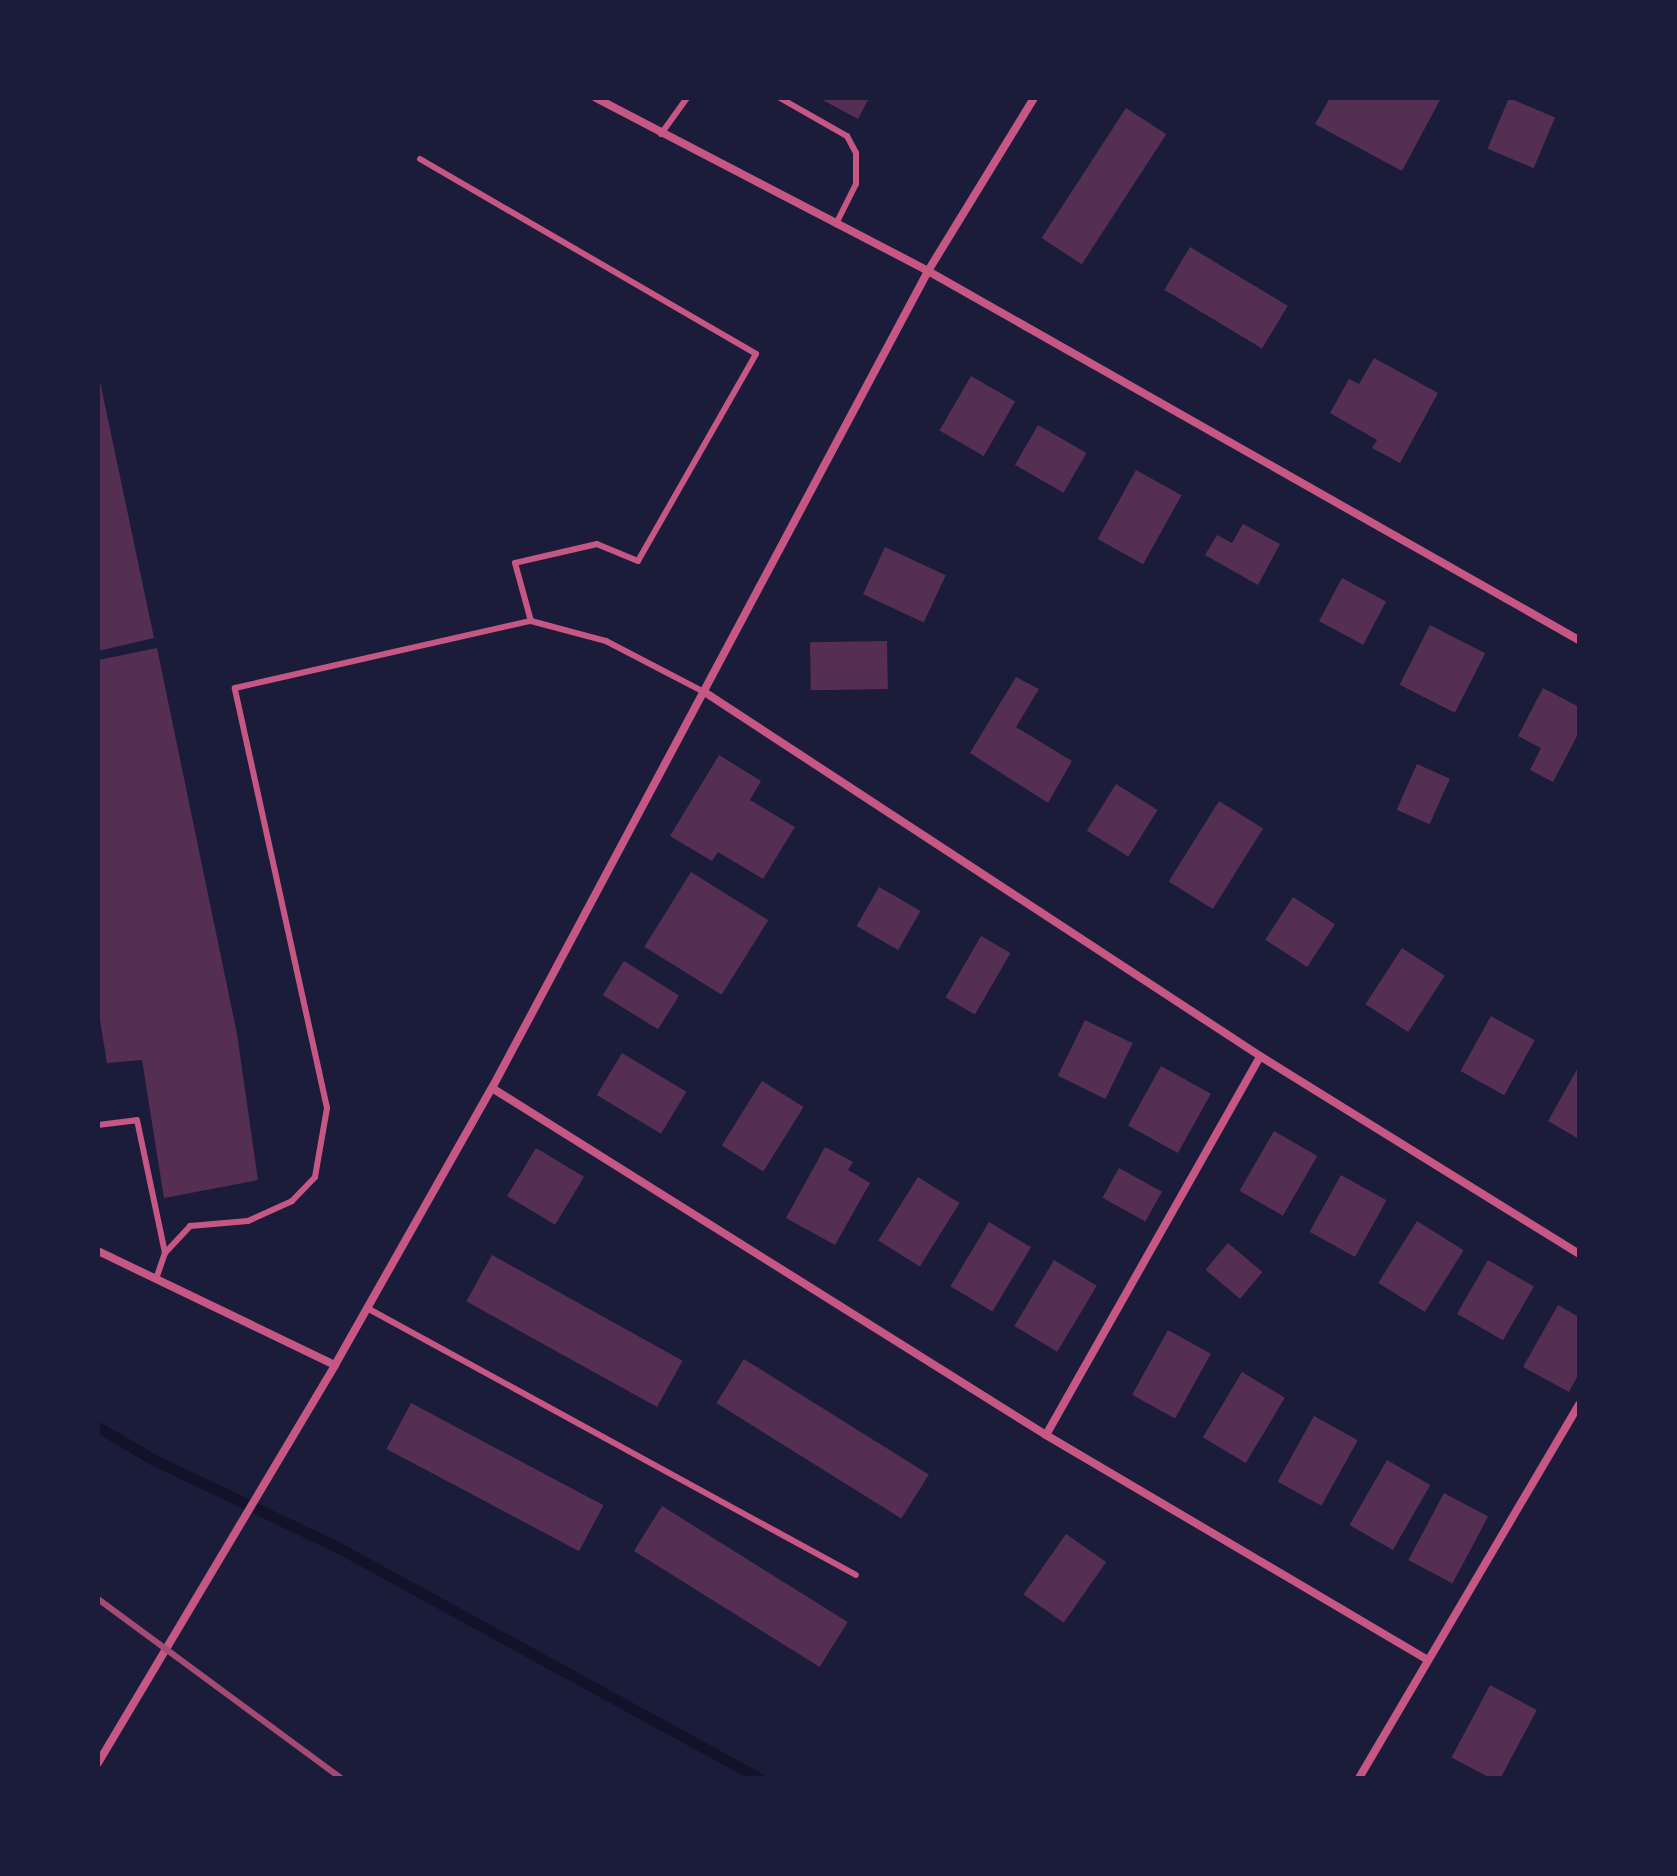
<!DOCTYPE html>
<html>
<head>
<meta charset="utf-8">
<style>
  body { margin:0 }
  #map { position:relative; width:1677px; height:1876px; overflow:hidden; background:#1b1b3a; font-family:"Titillium Web",sans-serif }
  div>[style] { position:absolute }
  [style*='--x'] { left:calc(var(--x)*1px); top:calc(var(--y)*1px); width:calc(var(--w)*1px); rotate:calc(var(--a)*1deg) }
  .stream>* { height:11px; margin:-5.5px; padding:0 5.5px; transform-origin:5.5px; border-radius:5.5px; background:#12122b }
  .building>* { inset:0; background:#542f53; transform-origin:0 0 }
  .service>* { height:6px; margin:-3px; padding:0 3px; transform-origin:3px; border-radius:3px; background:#c65784 }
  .minor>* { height:8px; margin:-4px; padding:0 4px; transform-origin:4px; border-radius:4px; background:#c65784 }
  .rail>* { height:6px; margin:-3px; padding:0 3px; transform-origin:3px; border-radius:3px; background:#a44b75 }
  span { translate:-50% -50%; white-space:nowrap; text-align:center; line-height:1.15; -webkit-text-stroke:6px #1b1b3a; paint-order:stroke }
  .frame { position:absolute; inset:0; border:100px solid #1b1b3a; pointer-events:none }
</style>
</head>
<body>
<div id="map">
  <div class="stream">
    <div style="--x:98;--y:1427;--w:65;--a:30.5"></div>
    <div style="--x:154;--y:1460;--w:205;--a:25.4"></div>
    <div style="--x:339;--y:1548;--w:479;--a:28.7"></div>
  </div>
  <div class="building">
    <div style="clip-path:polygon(819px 98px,869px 98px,858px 119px)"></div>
    <div style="clip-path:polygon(1330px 98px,1441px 98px,1402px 171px,1315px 124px)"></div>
    <div style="left:1509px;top:98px;width:50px;height:55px;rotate:23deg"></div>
    <div style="left:1126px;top:108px;width:48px;height:155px;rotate:33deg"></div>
    <div style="left:1190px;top:247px;width:114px;height:50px;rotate:31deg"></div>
    <div style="clip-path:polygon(1374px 358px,1438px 393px,1400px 463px,1372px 448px,1377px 440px,1330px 413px,1349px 379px,1359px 384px)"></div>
    <div style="clip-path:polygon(98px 372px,154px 638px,98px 651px)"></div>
    <div style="left:971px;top:376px;width:51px;height:63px;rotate:30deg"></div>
    <div style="left:1038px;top:425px;width:56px;height:46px;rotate:30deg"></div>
    <div style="left:1136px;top:470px;width:52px;height:79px;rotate:29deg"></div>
    <div style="clip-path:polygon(1243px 524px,1280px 544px,1258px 585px,1205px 555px,1217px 535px,1232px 543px)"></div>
    <div style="left:885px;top:547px;width:67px;height:52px;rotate:25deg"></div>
    <div style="left:1342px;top:578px;width:50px;height:49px;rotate:28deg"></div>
    <div style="left:1430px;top:625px;width:62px;height:67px;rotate:27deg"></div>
    <div style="left:887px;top:641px;width:48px;height:77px;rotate:89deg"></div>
    <div style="clip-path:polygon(157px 648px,237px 1034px,258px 1180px,164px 1198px,142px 1060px,107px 1063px,98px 1008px,98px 660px)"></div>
    <div style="clip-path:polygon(1016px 677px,1039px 689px,1016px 727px,1072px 761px,1048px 803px,970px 753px)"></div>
    <div style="clip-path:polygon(1543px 688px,1579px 707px,1579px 732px,1553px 782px,1530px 770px,1541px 748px,1518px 736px)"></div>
    <div style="clip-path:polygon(719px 755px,761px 781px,750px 800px,795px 827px,763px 879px,718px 852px,712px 861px,670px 836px)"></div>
    <div style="left:1417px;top:764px;width:36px;height:50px;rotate:24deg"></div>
    <div style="left:1116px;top:784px;width:49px;height:55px;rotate:32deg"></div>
    <div style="left:1219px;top:801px;width:52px;height:95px;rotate:32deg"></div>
    <div style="left:691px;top:872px;width:91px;height:88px;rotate:32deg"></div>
    <div style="left:879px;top:887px;width:48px;height:45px;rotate:30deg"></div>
    <div style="left:1293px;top:897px;width:50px;height:51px;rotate:33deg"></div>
    <div style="left:981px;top:936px;width:34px;height:71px;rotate:30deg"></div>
    <div style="left:1402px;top:948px;width:51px;height:67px;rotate:33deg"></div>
    <div style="left:624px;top:961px;width:65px;height:40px;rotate:32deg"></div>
    <div style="left:1491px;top:1016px;width:50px;height:63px;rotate:29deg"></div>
    <div style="left:1085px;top:1020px;width:53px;height:62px;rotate:26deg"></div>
    <div style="left:622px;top:1053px;width:75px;height:49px;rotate:31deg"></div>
    <div style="left:1161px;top:1066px;width:57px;height:68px;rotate:29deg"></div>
    <div style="clip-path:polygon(1579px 1066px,1579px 1139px,1548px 1121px)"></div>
    <div style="left:762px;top:1081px;width:49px;height:76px;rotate:32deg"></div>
    <div style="left:1274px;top:1131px;width:50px;height:69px;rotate:30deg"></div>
    <div style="clip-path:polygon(825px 1147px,853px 1162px,848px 1170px,870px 1183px,835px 1245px,786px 1218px)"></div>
    <div style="left:536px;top:1148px;width:56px;height:56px;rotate:31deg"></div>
    <div style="left:1119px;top:1168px;width:49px;height:34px;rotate:29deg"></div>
    <div style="left:1341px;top:1175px;width:52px;height:65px;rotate:29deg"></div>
    <div style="left:918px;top:1177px;width:49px;height:75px;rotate:32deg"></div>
    <div style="left:1417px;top:1221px;width:55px;height:73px;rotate:32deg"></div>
    <div style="left:989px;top:1222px;width:49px;height:75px;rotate:31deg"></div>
    <div style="left:1228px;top:1243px;width:45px;height:35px;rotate:40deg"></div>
    <div style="left:492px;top:1255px;width:218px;height:53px;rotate:29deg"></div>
    <div style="left:1054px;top:1260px;width:50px;height:77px;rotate:31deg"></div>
    <div style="left:1488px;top:1260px;width:53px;height:62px;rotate:30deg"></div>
    <div style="clip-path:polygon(1558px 1305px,1579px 1317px,1579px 1373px,1569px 1392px,1523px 1367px)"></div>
    <div style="left:1168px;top:1330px;width:49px;height:74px;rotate:29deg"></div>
    <div style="left:744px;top:1359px;width:218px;height:52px;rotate:32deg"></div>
    <div style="left:1242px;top:1372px;width:50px;height:76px;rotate:31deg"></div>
    <div style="left:411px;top:1403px;width:218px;height:52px;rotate:28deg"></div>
    <div style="left:1314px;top:1416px;width:50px;height:75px;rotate:29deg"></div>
    <div style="left:1387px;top:1460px;width:50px;height:75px;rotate:30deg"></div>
    <div style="left:1444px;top:1493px;width:50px;height:76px;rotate:28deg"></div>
    <div style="left:662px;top:1506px;width:219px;height:53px;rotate:32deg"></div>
    <div style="left:1066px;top:1534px;width:49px;height:74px;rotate:35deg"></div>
    <div style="left:1490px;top:1685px;width:53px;height:82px;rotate:28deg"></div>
  </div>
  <div class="service">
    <div style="--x:780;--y:98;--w:77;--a:29.6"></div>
    <div style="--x:847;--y:136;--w:19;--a:62"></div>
    <div style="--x:856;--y:153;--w:31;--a:90"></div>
    <div style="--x:856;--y:184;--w:45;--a:116.6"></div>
    <div style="--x:661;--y:134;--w:44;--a:-54.2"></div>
    <div style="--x:420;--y:159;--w:388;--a:30.1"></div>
    <div style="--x:756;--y:354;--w:238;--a:119.7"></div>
    <div style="--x:638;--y:561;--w:44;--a:-157.5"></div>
    <div style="--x:597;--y:544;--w:84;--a:167"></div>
    <div style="--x:515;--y:563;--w:60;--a:74.6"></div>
    <div style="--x:98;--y:1125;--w:39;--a:-7"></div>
    <div style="--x:137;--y:1120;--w:136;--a:78.1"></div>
    <div style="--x:156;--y:1279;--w:28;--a:-71"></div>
    <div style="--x:165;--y:1253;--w:37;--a:-47"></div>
    <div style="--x:190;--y:1226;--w:58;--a:-4.9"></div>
    <div style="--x:248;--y:1221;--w:48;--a:-24.4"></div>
    <div style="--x:292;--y:1201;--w:33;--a:-46"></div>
    <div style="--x:315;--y:1177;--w:70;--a:-80.1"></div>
    <div style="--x:327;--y:1108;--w:430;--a:-102.4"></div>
    <div style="--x:235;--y:688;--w:303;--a:-12.8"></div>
    <div style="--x:531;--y:621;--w:78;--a:14.9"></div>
    <div style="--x:606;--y:641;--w:113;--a:27.5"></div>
    <div style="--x:367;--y:1308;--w:557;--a:28.64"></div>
  </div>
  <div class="minor">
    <div style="--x:596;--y:98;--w:374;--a:27.5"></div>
    <div style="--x:928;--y:271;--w:748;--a:29.55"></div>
    <div style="--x:706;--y:693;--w:662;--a:33.23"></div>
    <div style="--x:1260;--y:1056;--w:375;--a:31.8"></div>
    <div style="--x:492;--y:1088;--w:654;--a:32.06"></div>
    <div style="--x:1046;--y:1435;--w:442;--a:30.5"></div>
    <div style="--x:98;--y:1251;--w:263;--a:25.7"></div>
    <div style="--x:1046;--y:1435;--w:435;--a:-60.5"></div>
    <div style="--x:98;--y:1763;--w:463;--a:-59.2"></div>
    <div style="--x:335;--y:1365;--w:318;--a:-60.5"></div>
    <div style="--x:492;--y:1088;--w:926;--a:-61.91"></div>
    <div style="--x:928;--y:271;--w:203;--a:-58.5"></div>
    <div style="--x:1359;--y:1778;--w:433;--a:-59.5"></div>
  </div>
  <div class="rail">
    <div style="--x:98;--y:1599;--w:302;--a:36.4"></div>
  </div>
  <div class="frame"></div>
</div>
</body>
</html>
